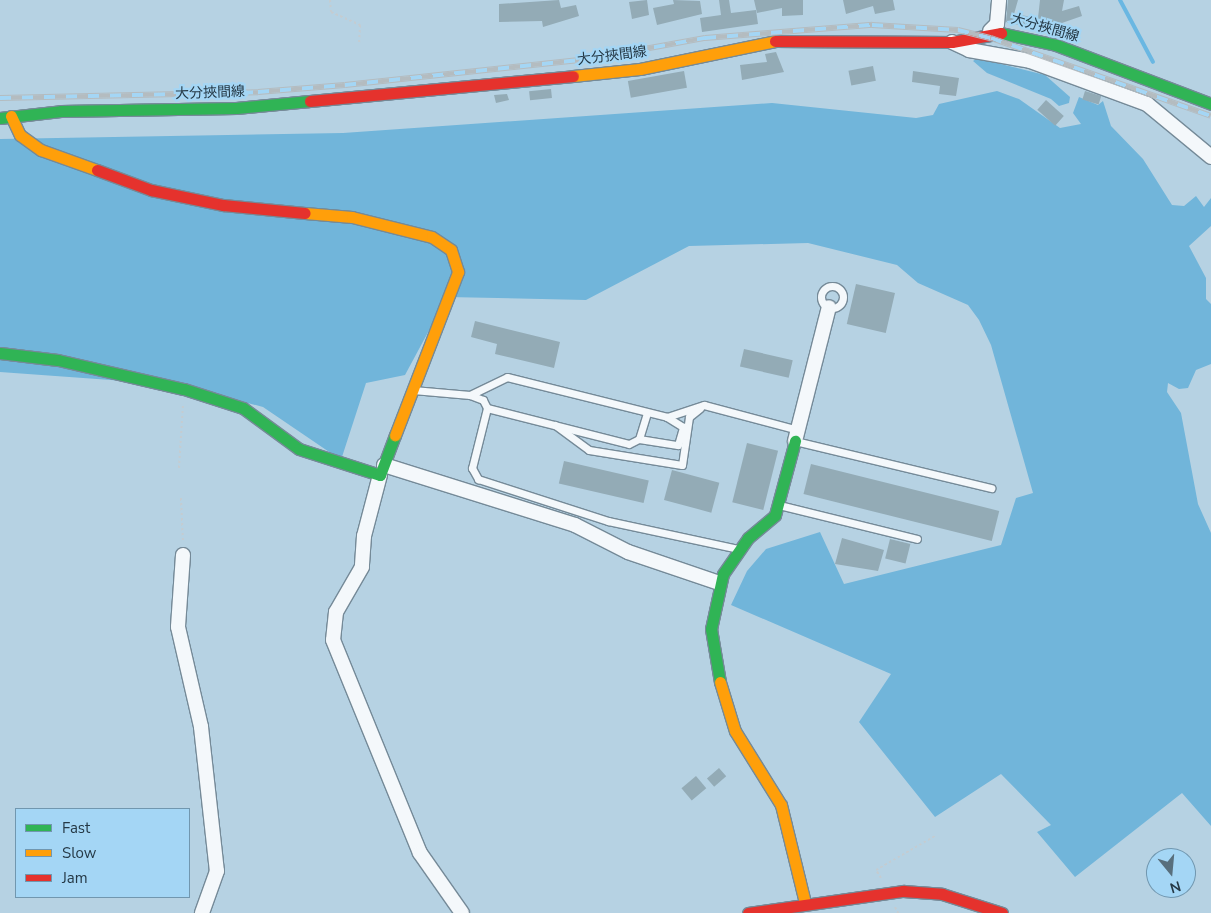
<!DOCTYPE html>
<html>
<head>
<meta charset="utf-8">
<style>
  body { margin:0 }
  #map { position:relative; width:1211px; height:913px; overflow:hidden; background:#b6d2e3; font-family:"Nunito Sans","Noto Sans JP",sans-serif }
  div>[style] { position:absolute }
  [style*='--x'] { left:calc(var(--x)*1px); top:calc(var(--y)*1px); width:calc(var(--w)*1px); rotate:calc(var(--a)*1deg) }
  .forest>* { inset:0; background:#71b5da }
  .stream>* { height:4px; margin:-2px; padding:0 2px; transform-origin:2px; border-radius:2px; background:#6ab7e2 }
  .building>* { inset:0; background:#93abb6; transform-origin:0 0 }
  .path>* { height:2px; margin-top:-1px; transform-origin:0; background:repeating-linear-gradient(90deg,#c4ccd1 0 2.5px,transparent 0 5px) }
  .roads { filter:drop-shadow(1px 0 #758a98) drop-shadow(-1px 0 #758a98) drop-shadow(0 1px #758a98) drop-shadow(0 -1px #758a98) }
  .lane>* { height:7px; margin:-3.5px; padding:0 3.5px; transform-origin:3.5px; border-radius:3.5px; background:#f4f8fb }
  .lane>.ring { margin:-3.5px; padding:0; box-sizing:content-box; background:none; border:7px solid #f4f8fb; border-radius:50% }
  .street>* { height:14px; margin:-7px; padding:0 7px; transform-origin:7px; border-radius:7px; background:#f4f8fb }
  .fast>* { height:11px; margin:-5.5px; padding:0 5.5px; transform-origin:5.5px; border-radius:5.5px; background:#30b455 }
  .slow>* { height:11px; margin:-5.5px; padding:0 5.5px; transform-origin:5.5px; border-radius:5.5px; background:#ff9f0a }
  .jam>* { height:11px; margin:-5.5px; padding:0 5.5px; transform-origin:5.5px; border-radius:5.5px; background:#e5322d }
  .rail>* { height:5.5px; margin-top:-2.75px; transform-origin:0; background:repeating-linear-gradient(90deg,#a4d6f5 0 11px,#b4bcc0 0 22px); box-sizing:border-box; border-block:1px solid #b4bcc0 }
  span { translate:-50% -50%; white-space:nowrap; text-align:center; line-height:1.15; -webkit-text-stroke:4.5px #a4d6f5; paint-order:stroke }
  .street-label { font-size:14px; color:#253946 }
  .legend { position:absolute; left:15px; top:808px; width:175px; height:90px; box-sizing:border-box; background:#a4d6f5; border:1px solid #7197af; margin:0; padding:6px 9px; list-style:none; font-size:15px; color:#253946 }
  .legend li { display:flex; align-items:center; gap:10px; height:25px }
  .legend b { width:25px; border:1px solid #7197af }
  .north { position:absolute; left:1146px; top:848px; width:50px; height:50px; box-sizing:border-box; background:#a4d6f5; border:1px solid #7197af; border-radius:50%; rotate:163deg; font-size:14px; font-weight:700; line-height:20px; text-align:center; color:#253946 }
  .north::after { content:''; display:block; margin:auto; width:18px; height:22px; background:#586f7d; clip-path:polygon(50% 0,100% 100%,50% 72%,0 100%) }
</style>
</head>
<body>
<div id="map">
  <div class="forest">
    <div style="clip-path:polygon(977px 58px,1045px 75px,1070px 97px,1069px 103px,1059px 106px,1051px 99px,987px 73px,973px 61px)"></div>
    <div style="clip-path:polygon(997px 91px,1019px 99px,1060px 128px,1081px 124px,1073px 113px,1079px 97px,1098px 105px,1103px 101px,1111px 126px,1143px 159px,1172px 205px,1184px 206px,1196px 196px,1204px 207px,1211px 198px,1211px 226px,1189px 246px,1206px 278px,1206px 299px,1211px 304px,1211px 364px,1196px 370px,1188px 388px,1179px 389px,1168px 383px,1167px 392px,1181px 413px,1198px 504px,1211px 533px,1211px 826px,1182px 793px,1075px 877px,1037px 832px,1051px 825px,1001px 774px,935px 817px,859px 722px,891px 674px,731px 605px,747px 571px,766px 549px,820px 532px,844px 584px,1001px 545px,1016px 498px,1033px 493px,991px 345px,979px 320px,968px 305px,918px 283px,897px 265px,808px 243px,689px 246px,586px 300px,447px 297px,405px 375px,366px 383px,341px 460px,263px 407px,180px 385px,0 372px,0 139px,343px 133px,772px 103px,916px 118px,933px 115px,939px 104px)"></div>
  </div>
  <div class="stream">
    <div style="--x:1120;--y:0;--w:70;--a:62"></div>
  </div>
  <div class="building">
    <div style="clip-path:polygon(559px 0,561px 8px,576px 5px,579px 16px,543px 27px,542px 21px,499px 22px,499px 4px)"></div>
    <div style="clip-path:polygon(647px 0,649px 15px,632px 19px,629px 2px)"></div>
    <div style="clip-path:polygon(673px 0,700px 1px,702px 14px,657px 25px,653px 8px,674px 4px)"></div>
    <div style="clip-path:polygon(719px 0,729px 0,731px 13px,756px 10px,758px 24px,702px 32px,700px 18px,721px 15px)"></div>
    <div style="clip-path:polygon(754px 0,803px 0,803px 15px,782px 16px,782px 8px,757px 13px)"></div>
    <div style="clip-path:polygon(843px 0,893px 0,895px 10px,875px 14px,873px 6px,846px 14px)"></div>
    <div style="clip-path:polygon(1008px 0,1018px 0,1014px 14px,1038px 18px,1040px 0,1064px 0,1062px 11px,1079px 6px,1082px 16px,1059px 24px,1058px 29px,1024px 26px,1006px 22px)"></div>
    <div style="clip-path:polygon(776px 52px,784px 72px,742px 80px,740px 65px,767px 62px,765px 54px)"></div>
    <div style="left:873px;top:66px;width:15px;height:25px;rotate:79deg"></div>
    <div style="left:684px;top:71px;width:17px;height:57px;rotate:80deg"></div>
    <div style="clip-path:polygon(913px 71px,959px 78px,956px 96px,939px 94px,940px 86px,912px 82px)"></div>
    <div style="left:551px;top:89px;width:9px;height:22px;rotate:84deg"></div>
    <div style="left:1085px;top:91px;width:17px;height:9px;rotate:17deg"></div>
    <div style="clip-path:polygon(507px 94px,509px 100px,496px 103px,494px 95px)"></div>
    <div style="left:1046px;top:100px;width:24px;height:13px;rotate:42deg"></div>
    <div style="left:856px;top:284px;width:40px;height:41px;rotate:13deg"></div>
    <div style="clip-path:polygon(475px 321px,560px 342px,554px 368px,495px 354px,497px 344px,471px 337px)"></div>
    <div style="left:744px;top:349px;width:50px;height:18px;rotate:13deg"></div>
    <div style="left:747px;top:443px;width:32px;height:61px;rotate:14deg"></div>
    <div style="left:564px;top:461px;width:87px;height:23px;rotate:13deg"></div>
    <div style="left:811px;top:464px;width:194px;height:31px;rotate:14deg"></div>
    <div style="left:672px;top:470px;width:49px;height:31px;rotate:15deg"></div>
    <div style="clip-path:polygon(842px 538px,884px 550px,878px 571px,835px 564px)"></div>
    <div style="left:890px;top:539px;width:21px;height:20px;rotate:14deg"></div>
    <div style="left:719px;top:768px;width:11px;height:16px;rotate:49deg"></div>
    <div style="left:696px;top:776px;width:16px;height:19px;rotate:50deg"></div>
  </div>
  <div class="path">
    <div style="--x:330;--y:0;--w:12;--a:85"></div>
    <div style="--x:331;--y:12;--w:32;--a:24"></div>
    <div style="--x:360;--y:25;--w:20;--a:93"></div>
    <div style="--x:179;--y:468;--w:63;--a:-86.4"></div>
    <div style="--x:181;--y:498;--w:44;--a:87.4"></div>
    <div style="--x:881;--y:878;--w:9;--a:-122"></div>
    <div style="--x:876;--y:870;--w:68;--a:-30"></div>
    <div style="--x:895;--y:907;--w:7;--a:63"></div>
  </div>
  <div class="roads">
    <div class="lane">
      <div class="ring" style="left:821px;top:286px;width:15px;height:15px"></div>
      <div style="--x:413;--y:390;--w:57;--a:5"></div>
      <div style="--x:470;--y:395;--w:41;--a:-25.9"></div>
      <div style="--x:507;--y:377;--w:165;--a:14"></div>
      <div style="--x:667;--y:417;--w:39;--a:-18"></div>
      <div style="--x:704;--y:405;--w:97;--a:14.9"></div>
      <div style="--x:470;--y:395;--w:14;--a:21"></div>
      <div style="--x:483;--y:400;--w:9;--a:63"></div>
      <div style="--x:487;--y:408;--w:62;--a:104"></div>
      <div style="--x:472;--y:468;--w:13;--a:61"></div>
      <div style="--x:478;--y:479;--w:137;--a:17.9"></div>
      <div style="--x:608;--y:521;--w:134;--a:12.1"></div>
      <div style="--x:487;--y:408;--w:146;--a:14.2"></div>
      <div style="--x:629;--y:444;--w:11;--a:-27"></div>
      <div style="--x:639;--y:439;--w:27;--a:-73"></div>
      <div style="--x:555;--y:425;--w:42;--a:36.3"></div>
      <div style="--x:589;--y:450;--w:94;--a:9.2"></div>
      <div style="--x:682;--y:465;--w:49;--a:-81.7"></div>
      <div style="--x:689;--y:417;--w:14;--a:-39"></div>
      <div style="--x:639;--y:439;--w:39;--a:9"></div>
      <div style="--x:678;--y:445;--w:19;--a:-74"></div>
      <div style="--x:683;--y:427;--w:19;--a:-148"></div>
      <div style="--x:795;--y:441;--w:202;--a:13.5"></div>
      <div style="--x:779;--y:505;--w:142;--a:13.8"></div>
    </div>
    <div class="street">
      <div style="--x:990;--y:31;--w:10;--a:-45"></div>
      <div style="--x:997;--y:24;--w:24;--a:-85"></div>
      <div style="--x:952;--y:42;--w:19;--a:25"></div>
      <div style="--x:969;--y:50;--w:62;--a:10.2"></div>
      <div style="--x:1030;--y:61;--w:125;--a:20.2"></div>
      <div style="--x:1147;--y:104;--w:83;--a:39.6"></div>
      <div style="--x:795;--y:441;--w:138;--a:-75.8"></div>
      <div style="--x:384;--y:465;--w:200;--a:17.4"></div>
      <div style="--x:575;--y:525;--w:59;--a:27"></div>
      <div style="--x:628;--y:552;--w:96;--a:18.8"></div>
      <div style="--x:380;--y:475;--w:63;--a:104.7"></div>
      <div style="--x:364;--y:536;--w:31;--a:94"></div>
      <div style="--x:362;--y:567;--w:52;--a:120"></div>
      <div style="--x:336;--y:612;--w:28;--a:96"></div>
      <div style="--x:333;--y:640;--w:230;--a:67.8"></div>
      <div style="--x:420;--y:853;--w:73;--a:55"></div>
      <div style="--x:183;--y:555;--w:72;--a:94"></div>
      <div style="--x:178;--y:627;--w:103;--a:77"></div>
      <div style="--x:201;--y:727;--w:145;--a:83.7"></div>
      <div style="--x:217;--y:871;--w:45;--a:109.7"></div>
    </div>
    <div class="fast">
      <div style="--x:1001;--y:33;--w:56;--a:12.3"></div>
      <div style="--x:1056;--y:45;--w:166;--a:20.8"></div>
      <div style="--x:0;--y:118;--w:61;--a:-6.5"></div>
      <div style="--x:61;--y:111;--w:175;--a:-1"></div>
      <div style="--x:236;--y:108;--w:74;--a:-5.4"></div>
      <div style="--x:0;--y:353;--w:58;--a:6.9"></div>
      <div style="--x:58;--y:360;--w:129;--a:13"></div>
      <div style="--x:184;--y:389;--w:62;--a:17.9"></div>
      <div style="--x:243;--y:408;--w:69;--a:36.2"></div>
      <div style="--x:299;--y:449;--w:85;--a:17.8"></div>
      <div style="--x:380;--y:475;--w:43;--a:-69.4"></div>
      <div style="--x:720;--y:682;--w:54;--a:-99.6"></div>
      <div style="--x:711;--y:629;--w:56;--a:-77.7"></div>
      <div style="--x:723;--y:574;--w:44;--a:-55.2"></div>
      <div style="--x:748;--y:538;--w:35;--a:-40"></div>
      <div style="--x:775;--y:515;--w:77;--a:-74.9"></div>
    </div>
    <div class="slow">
      <div style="--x:573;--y:76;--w:67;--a:-6"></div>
      <div style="--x:640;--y:69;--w:138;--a:-11.7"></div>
      <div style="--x:11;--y:116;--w:21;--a:65"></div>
      <div style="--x:20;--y:135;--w:26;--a:36"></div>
      <div style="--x:41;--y:150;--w:59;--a:19.7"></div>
      <div style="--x:305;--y:213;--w:47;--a:4.9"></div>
      <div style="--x:352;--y:217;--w:82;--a:14"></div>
      <div style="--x:432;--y:237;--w:23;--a:34"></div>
      <div style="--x:451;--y:250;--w:23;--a:72"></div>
      <div style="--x:458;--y:272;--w:175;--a:111.1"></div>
      <div style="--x:720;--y:682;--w:51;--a:73"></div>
      <div style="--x:735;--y:731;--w:87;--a:58.1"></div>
      <div style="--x:781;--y:805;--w:101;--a:76.2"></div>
    </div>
    <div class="jam">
      <div style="--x:775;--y:41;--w:177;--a:0.3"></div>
      <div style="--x:952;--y:42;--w:50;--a:-10.4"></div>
      <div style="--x:310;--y:101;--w:264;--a:-5.4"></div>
      <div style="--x:97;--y:170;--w:58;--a:20.3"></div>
      <div style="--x:151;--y:190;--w:74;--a:11.8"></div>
      <div style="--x:223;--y:205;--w:82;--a:5.6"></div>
      <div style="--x:748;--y:913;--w:157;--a:-8.1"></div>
      <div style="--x:903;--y:891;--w:39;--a:4"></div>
      <div style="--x:942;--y:894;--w:63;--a:17.6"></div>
    </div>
  </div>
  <div class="rail">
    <div style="--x:0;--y:98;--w:258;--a:-1.3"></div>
    <div style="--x:258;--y:92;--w:87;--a:-4.6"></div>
    <div style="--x:345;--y:85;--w:245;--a:-6.1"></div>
    <div style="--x:589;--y:59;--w:118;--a:-10.3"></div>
    <div style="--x:705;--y:38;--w:168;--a:-4.5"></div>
    <div style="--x:872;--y:25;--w:86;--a:3.3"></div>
    <div style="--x:958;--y:30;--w:34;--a:14"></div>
    <div style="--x:991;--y:38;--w:233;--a:19.5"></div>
  </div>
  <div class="street-label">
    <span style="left:1045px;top:28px;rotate:16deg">大分挾間線</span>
    <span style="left:612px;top:56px;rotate:-7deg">大分挾間線</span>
    <span style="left:210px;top:93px;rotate:-2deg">大分挾間線</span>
  </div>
  <ul class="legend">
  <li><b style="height:6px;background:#30b455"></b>Fast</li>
  <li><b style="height:6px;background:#ff9f0a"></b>Slow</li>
  <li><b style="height:6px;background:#e5322d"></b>Jam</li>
  </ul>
  <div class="north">N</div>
</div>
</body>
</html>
